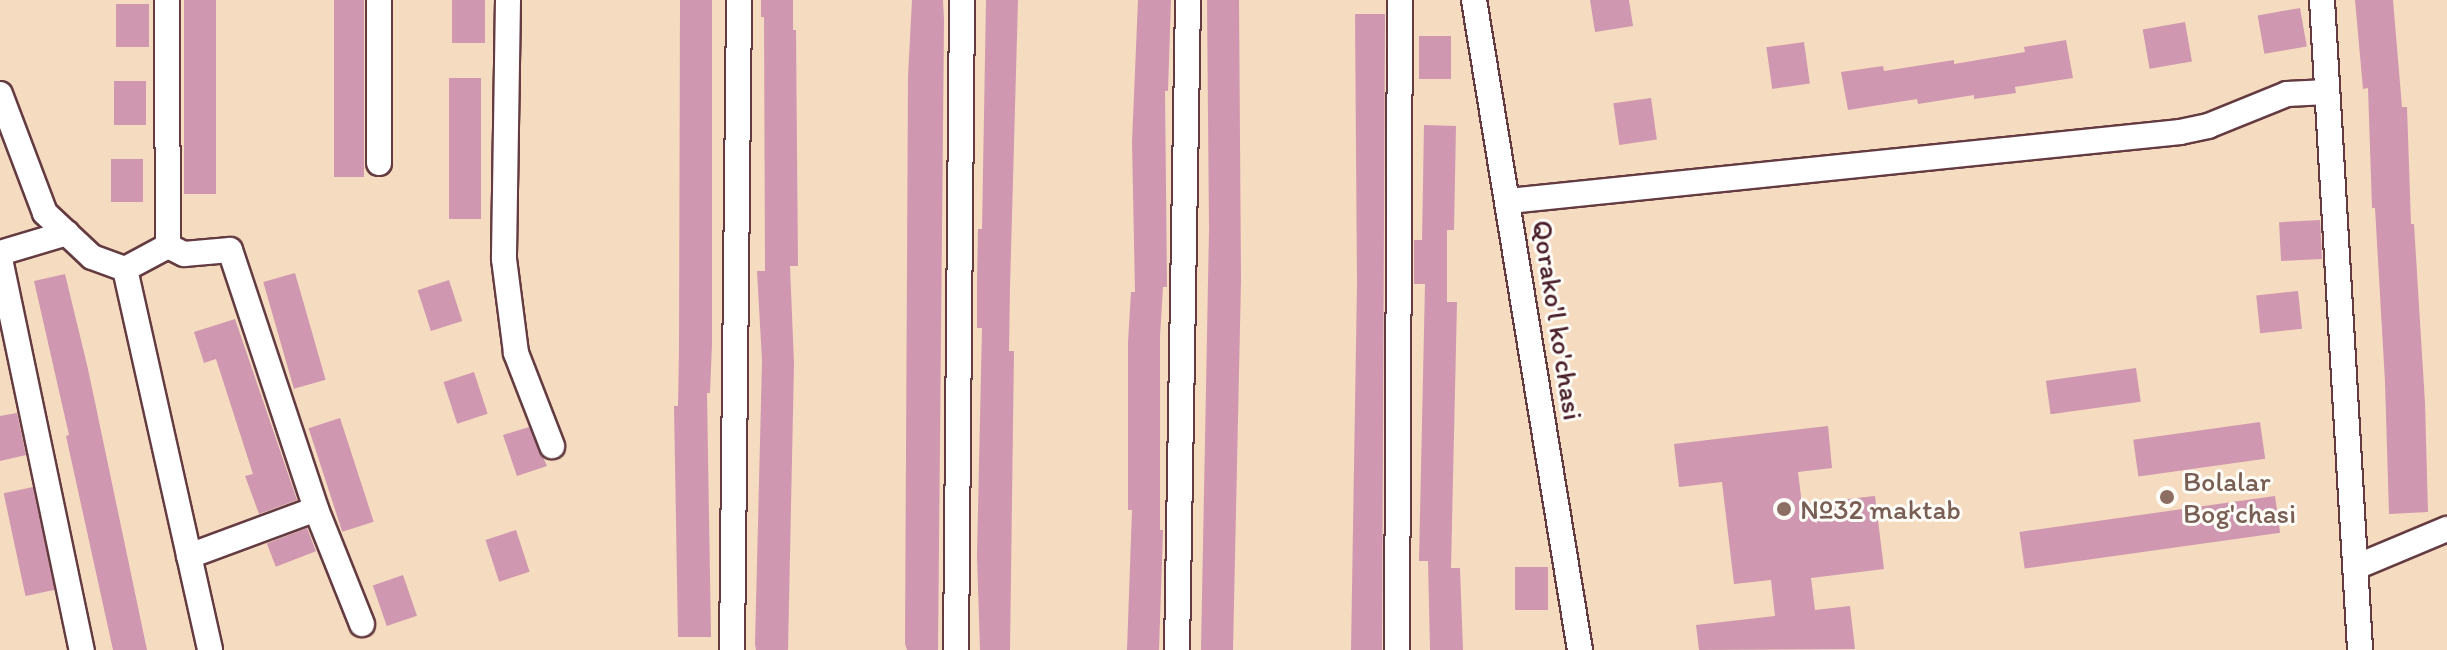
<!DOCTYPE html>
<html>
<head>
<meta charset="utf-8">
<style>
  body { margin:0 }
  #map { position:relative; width:2447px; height:650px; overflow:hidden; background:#f5dbbf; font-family:Itim,sans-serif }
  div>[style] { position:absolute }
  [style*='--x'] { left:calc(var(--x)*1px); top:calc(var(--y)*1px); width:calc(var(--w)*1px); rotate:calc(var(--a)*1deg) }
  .building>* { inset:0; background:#cf97b0; transform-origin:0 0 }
  .roads { filter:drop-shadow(2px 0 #643b41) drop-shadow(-2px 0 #643b41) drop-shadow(0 2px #643b41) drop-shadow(0 -2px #643b41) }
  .minor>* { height:24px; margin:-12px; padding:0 12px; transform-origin:12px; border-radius:12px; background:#fff }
  .dots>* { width:22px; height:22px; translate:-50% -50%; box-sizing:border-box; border:4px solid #fdfcf7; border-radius:50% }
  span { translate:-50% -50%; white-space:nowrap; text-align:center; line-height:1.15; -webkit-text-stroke:6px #fdfcf7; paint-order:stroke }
  .street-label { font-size:28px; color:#4a1f2b }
  .education-label { font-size:28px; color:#785e54 }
  .left { translate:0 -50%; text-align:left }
</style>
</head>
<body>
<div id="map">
  <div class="building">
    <div style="left:184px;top:0;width:32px;height:194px"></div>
    <div style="left:334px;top:0;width:30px;height:177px"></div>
    <div style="left:452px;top:0;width:33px;height:43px"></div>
    <div style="clip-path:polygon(680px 0,712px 0,712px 344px,710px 393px,707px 393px,711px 637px,678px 637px,674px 406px,678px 406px,679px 349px)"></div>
    <div style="clip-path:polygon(761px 0,793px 0,793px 30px,796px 30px,798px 266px,790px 266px,794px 364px,788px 650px,756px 650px,755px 644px,762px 361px,757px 271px,765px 271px,764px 17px,761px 17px)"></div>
    <div style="clip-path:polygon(912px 0,943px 0,944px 20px,938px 650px,907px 650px,905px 644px,908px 76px)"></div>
    <div style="clip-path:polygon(986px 0,1018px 0,1010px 288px,1009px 351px,1014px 351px,1010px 650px,980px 650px,977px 556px,982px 328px,977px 328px,977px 285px,978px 229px,982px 229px)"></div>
    <div style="clip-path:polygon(1138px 0,1171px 0,1168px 91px,1165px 91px,1167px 287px,1163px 287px,1160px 336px,1160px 530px,1163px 530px,1159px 650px,1127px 650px,1132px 510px,1128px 510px,1128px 342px,1131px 292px,1135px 292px,1132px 142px)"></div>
    <div style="clip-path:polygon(1207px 0,1239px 0,1241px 280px,1233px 650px,1201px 650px,1209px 230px)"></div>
    <div style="clip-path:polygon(1590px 0,1629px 0,1633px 26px,1595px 32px)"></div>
    <div style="clip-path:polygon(2355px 0,2393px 0,2402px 107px,2407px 107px,2411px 224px,2414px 224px,2425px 403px,2428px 512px,2389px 514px,2385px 382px,2375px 208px,2372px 208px,2368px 88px,2363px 89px)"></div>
    <div style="left:116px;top:4px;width:33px;height:43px"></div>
    <div style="left:2300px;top:8px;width:39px;height:43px;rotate:80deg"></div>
    <div style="clip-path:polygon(1355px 14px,1385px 14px,1382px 650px,1351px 650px,1357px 284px)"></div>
    <div style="left:2185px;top:22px;width:40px;height:43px;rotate:80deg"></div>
    <div style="left:1419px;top:36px;width:32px;height:43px"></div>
    <div style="clip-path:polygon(2066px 40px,2073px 78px,2015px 87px,2016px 93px,1974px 99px,1974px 95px,1918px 104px,1917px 99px,1848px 110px,1841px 72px,1883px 66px,1884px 71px,1954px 60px,1954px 64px,2025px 52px,2024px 47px)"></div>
    <div style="left:1804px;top:42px;width:42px;height:38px;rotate:82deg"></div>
    <div style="left:449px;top:78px;width:32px;height:141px"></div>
    <div style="left:114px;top:81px;width:32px;height:44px"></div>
    <div style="left:1651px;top:98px;width:42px;height:38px;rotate:82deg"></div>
    <div style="clip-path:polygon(1424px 125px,1456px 126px,1454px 230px,1447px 230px,1447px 302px,1457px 302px,1451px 568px,1460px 568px,1463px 650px,1430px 650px,1428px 561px,1419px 561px,1425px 284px,1414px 284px,1414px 240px,1422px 240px)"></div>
    <div style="left:111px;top:159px;width:32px;height:43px"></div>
    <div style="left:2320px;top:220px;width:39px;height:41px;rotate:87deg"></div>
    <div style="left:295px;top:273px;width:111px;height:33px;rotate:74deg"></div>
    <div style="clip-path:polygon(65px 274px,88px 369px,147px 650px,113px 650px,66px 436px,69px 435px,34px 281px)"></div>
    <div style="left:449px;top:280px;width:43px;height:33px;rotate:72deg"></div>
    <div style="left:2298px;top:291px;width:38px;height:42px;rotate:84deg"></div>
    <div style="clip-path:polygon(235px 319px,297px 500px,259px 514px,245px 476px,253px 474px,216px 359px,204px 363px,194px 332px)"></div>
    <div style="left:2136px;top:368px;width:34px;height:91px;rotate:82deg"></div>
    <div style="left:474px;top:372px;width:44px;height:32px;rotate:72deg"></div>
    <div style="clip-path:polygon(17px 413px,26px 455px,0 461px,0 416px)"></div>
    <div style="left:340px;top:418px;width:109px;height:33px;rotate:72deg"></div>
    <div style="left:2260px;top:422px;width:37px;height:128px;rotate:82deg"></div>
    <div style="clip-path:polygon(1828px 426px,1832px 468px,1798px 472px,1802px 504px,1875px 496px,1884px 569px,1811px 578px,1815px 610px,1850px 606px,1855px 649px,1699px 650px,1696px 625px,1775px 616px,1771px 580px,1734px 584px,1722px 482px,1679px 487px,1674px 444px)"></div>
    <div style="clip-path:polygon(529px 427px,547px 466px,517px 476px,503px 435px)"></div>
    <div style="left:33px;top:487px;width:105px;height:30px;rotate:78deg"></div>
    <div style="left:2275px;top:496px;width:37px;height:258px;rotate:82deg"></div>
    <div style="left:307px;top:528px;width:25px;height:43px;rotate:69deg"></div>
    <div style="left:516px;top:530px;width:44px;height:32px;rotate:72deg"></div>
    <div style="left:1515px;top:567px;width:33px;height:43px"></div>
    <div style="left:403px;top:575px;width:43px;height:32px;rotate:71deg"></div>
  </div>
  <div class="roads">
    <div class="minor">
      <div style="--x:167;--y:0;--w:246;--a:89.8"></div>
      <div style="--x:508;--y:0;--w:259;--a:90.9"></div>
      <div style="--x:504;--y:259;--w:95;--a:82.7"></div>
      <div style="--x:516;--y:353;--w:100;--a:68.8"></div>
      <div style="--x:1474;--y:0;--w:659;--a:80.74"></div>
      <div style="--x:2322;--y:0;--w:651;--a:86.65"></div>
      <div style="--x:0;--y:94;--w:127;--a:69.3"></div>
      <div style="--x:45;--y:213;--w:64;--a:43.1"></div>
      <div style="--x:92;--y:257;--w:35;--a:20"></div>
      <div style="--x:125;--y:269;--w:49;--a:-28.1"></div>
      <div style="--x:379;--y:163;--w:163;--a:-90"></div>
      <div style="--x:1509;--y:201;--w:675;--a:-5.87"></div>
      <div style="--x:2180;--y:132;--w:29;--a:-12"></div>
      <div style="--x:2208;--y:126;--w:85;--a:-22.1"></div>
      <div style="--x:2287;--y:94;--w:40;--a:-2.9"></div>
      <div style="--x:168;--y:246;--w:18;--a:27"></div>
      <div style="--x:184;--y:254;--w:46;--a:-5"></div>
      <div style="--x:230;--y:250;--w:273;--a:71.6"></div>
      <div style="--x:316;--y:509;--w:124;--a:68.2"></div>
      <div style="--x:0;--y:253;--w:70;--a:-16.6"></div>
      <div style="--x:0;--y:259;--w:400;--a:78.2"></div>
      <div style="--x:125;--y:269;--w:390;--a:77.4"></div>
      <div style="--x:189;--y:556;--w:135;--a:-20.3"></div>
      <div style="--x:2356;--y:567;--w:99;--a:-22.7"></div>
      <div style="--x:732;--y:650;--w:650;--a:-89.38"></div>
      <div style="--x:956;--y:650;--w:650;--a:-89.47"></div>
      <div style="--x:1177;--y:650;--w:650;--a:-89.03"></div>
      <div style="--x:1397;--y:650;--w:650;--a:-89.74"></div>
    </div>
  </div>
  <div class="dots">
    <div style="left:2167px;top:497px;background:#8d6e63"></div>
    <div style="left:1784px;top:509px;background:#8d6e63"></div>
  </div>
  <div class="street-label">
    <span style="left:1558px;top:320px;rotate:81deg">Qorako'l ko'chasi</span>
  </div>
  <div class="education-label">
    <span class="left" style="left:2183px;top:497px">Bolalar<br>Bog'chasi</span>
    <span class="left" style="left:1800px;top:509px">№32 maktab</span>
  </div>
</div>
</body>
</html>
